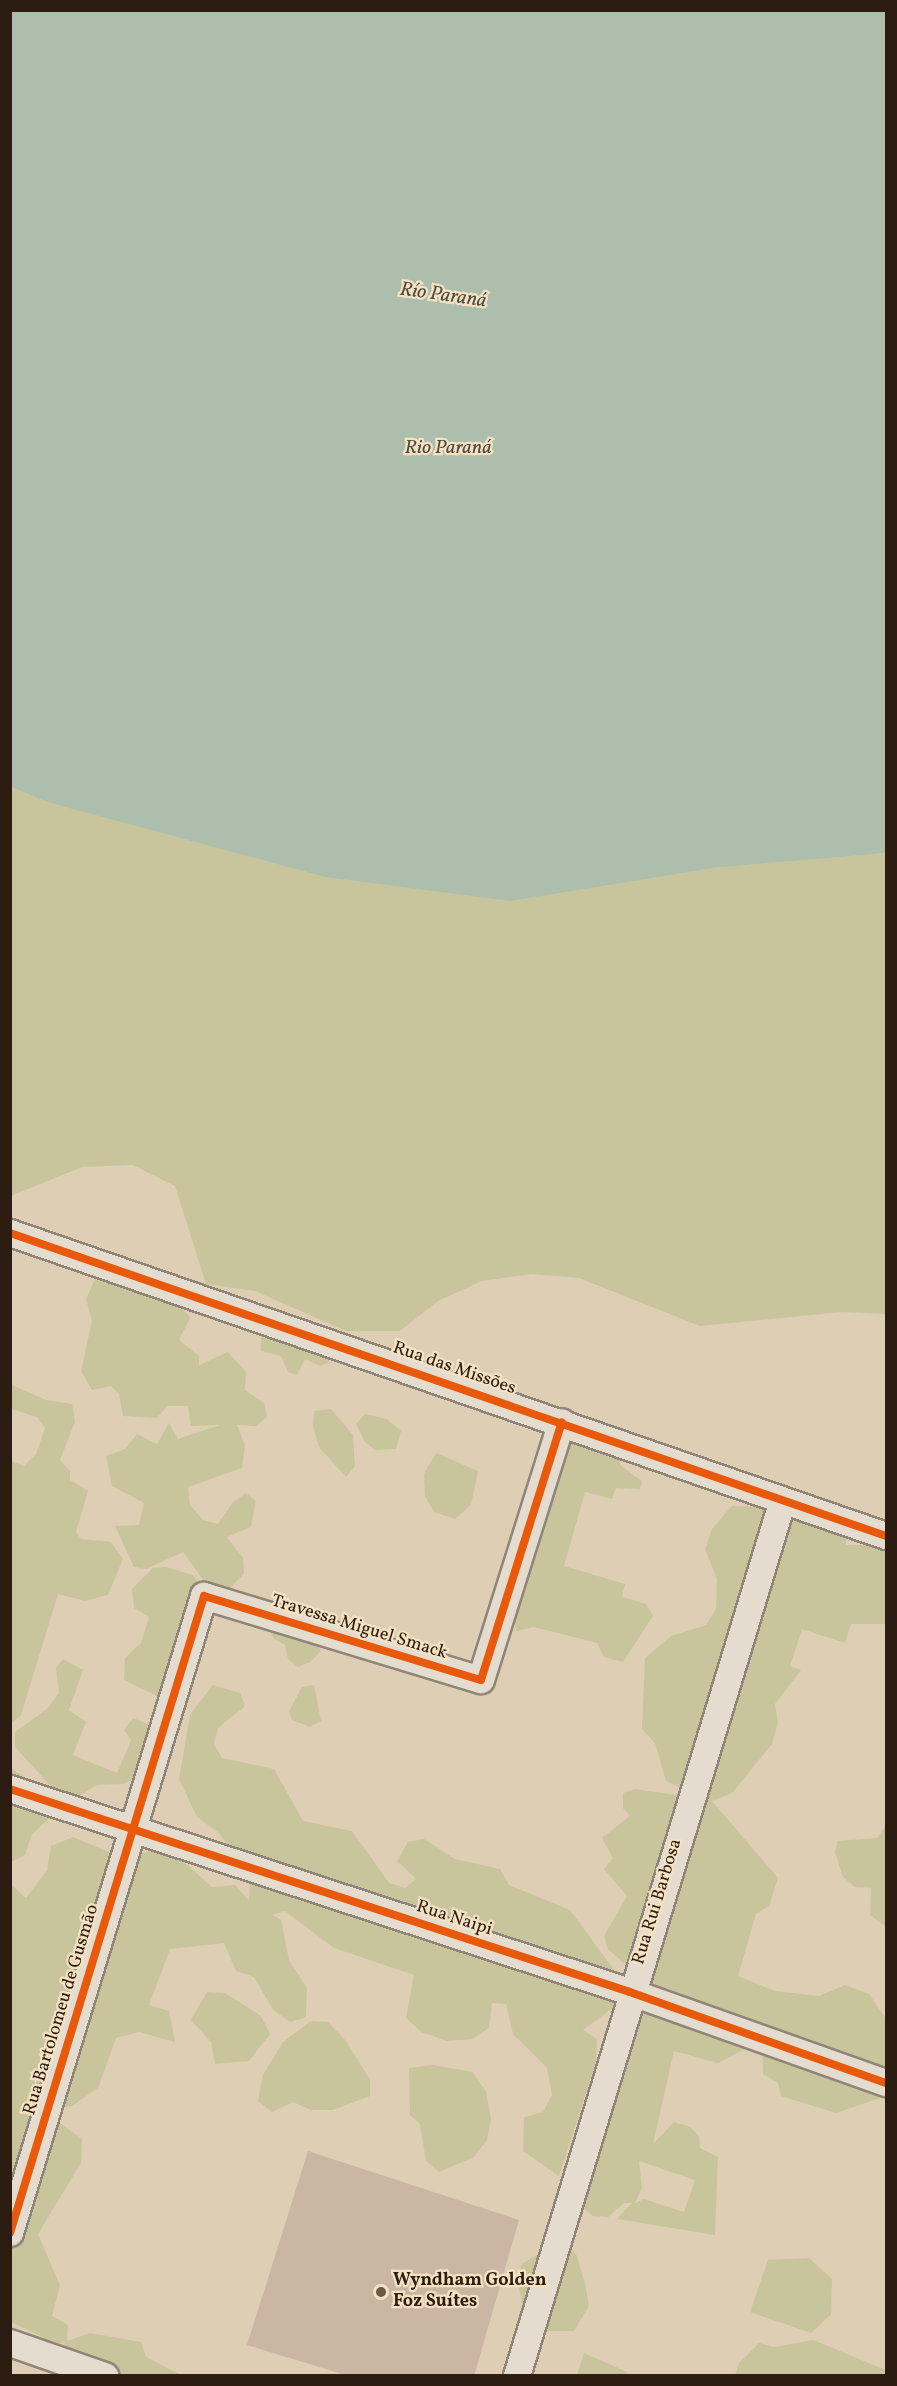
<!DOCTYPE html>
<html>
<head>
<meta charset="utf-8">
<style>
  body { margin:0 }
  #map { position:relative; width:897px; height:2386px; overflow:hidden; background:#deceb4; font-family:Vollkorn,serif }
  div>[style] { position:absolute }
  [style*='--x'] { left:calc(var(--x)*1px); top:calc(var(--y)*1px); width:calc(var(--w)*1px); rotate:calc(var(--a)*1deg) }
  .green>* { inset:0; background:#c8c59c }
  .water>* { inset:0; background:#aebeac }
  .building>* { inset:0; background:#cbb6a4 }
  .roads { filter:drop-shadow(2px 0 #908576) drop-shadow(-2px 0 #908576) drop-shadow(0 2px #908576) drop-shadow(0 -2px #908576) }
  .minor>* { height:26px; margin:-13px; padding:0 13px; transform-origin:13px; border-radius:13px; background:#e4dcce }
  .cycleway>* { height:8px; margin:-4px; padding:0 4px; transform-origin:4px; border-radius:4px; background:#e8590c }
  .dots>* { width:16px; height:16px; translate:-50% -50%; box-sizing:border-box; border:3px solid #f5e2c3; border-radius:50% }
  span { translate:-50% -50%; white-space:nowrap; text-align:center; line-height:1.15; -webkit-text-stroke:4.5px #f5e2c3; paint-order:stroke }
  .street-label { font-size:18px; color:#2c1c12 }
  .poi-label { font-size:18px; color:#2c1c12; font-weight:700 }
  .left { translate:0 -50%; text-align:left }
  .water-label { font-size:20px; color:#4d4a3f; font-style:italic }
  .frame { position:absolute; inset:0; border:12px solid #2c1c12; pointer-events:none }
</style>
</head>
<body>
<div id="map">
  <div class="green">
    <div style="clip-path:polygon(11px 787px,47px 802px,713px 868px,886px 853px,886px 1314px,842px 1312px,700px 1326px,579px 1278px,531px 1274px,482px 1281px,438px 1301px,400px 1331px,346px 1331px,255px 1291px,206px 1284px,175px 1186px,133px 1165px,82px 1167px,11px 1196px)"></div>
    <div style="clip-path:polygon(95px 1279px,179px 1304px,190px 1318px,179px 1340px,199px 1356px,199px 1365px,228px 1352px,246px 1372px,245px 1390px,264px 1403px,267px 1417px,256px 1426px,237px 1425px,245px 1446px,242px 1468px,188px 1487px,190px 1505px,203px 1520px,218px 1524px,233px 1502px,246px 1493px,256px 1501px,251px 1527px,227px 1537px,243px 1558px,244px 1574px,225px 1593px,204px 1581px,183px 1552px,146px 1569px,134px 1567px,115px 1526px,139px 1525px,144px 1503px,112px 1486px,106px 1456px,125px 1449px,137px 1434px,157px 1444px,169px 1423px,178px 1439px,220px 1425px,191px 1426px,188px 1406px,167px 1406px,157px 1418px,123px 1416px,119px 1394px,111px 1386px,92px 1390px,81px 1371px,92px 1321px,86px 1299px)"></div>
    <div style="clip-path:polygon(261px 1333px,327px 1348px,329px 1362px,320px 1366px,305px 1359px,297px 1375px,288px 1372px,281px 1356px,261px 1351px)"></div>
    <div style="clip-path:polygon(12px 1385px,46px 1400px,72px 1404px,75px 1422px,60px 1460px,70px 1471px,70px 1480px,88px 1491px,76px 1532px,81px 1539px,111px 1542px,123px 1559px,108px 1595px,85px 1601px,58px 1594px,21px 1715px,12px 1723px,11px 1461px,24px 1466px,36px 1454px,45px 1428px,37px 1417px,11px 1409px)"></div>
    <div style="clip-path:polygon(552px 1408px,580px 1418px,623px 1450px,620px 1465px,642px 1481px,640px 1489px,616px 1488px,612px 1499px,585px 1492px,564px 1566px,625px 1584px,622px 1597px,646px 1604px,653px 1616px,623px 1662px,604px 1657px,597px 1643px,534px 1627px,516px 1631px,514px 1613px)"></div>
    <div style="clip-path:polygon(331px 1409px,353px 1435px,355px 1466px,346px 1477px,319px 1447px,313px 1426px,314px 1411px)"></div>
    <div style="clip-path:polygon(365px 1414px,387px 1419px,401px 1431px,396px 1449px,375px 1450px,365px 1442px,356px 1424px)"></div>
    <div style="clip-path:polygon(436px 1453px,478px 1471px,471px 1505px,455px 1519px,434px 1512px,425px 1496px,424px 1474px)"></div>
    <div style="clip-path:polygon(evenodd,785px 1485px,837px 1507px,847px 1522px,846px 1545px,886px 1545px,886px 1624px,851px 1624px,845px 1643px,802px 1629px,790px 1666px,801px 1670px,775px 1704px,778px 1722px,772px 1744px,732px 1793px,712px 1801px,778px 1878px,769px 1906px,756px 1914px,738px 1976px,775px 1991px,819px 1996px,845px 1985px,869px 1994px,886px 2019px,886px 2096px,836px 2113px,781px 2096px,778px 2083px,763px 2074px,762px 2040px,718px 2063px,674px 2051px,653px 2144px,674px 2122px,690px 2127px,699px 2136px,700px 2148px,718px 2157px,715px 2235px,617px 2219px,632px 2203px,624px 2203px,608px 2217px,593px 2216px,579px 2205px,630px 1969px,608px 1949px,604px 1936px,627px 1896px,604px 1869px,613px 1858px,602px 1838px,630px 1816px,623px 1808px,623px 1793px,635px 1789px,710px 1800px,666px 1781px,655px 1743px,642px 1729px,645px 1658px,671px 1636px,706px 1625px,716px 1609px,717px 1579px,705px 1549px,712px 1529px,732px 1506px,758px 1507px,785px 1485px,639px 2161px,695px 2180px,684px 2212px,644px 2199px,635px 2203px,642px 2188px,639px 2161px)"></div>
    <div style="clip-path:polygon(166px 1567px,193px 1575px,200px 1587px,162px 1713px,153px 1714px,159px 1697px,124px 1680px,125px 1658px,141px 1643px,149px 1617px,134px 1608px,132px 1589px,153px 1568px)"></div>
    <div style="clip-path:polygon(282px 1615px,318px 1638px,320px 1652px,310px 1662px,298px 1667px,288px 1659px,285px 1645px,274px 1639px,269px 1629px)"></div>
    <div style="clip-path:polygon(63px 1659px,83px 1670px,69px 1710px,86px 1722px,73px 1755px,117px 1773px,131px 1740px,124px 1730px,133px 1718px,148px 1724px,155px 1735px,141px 1775px,123px 1784px,97px 1785px,76px 1798px,59px 1795px,15px 1747px,15px 1732px,48px 1708px,59px 1693px,56px 1668px)"></div>
    <div style="clip-path:polygon(213px 1685px,240px 1693px,245px 1706px,218px 1728px,214px 1744px,222px 1758px,274px 1769px,303px 1821px,352px 1831px,389px 1883px,405px 1888px,416px 1879px,397px 1861px,408px 1842px,424px 1839px,455px 1859px,500px 1869px,509px 1885px,570px 1910px,617px 1974px,614px 2007px,583px 2030px,597px 2039px,596px 2062px,559px 2176px,523px 2151px,524px 2117px,543px 2112px,552px 2095px,547px 2068px,513px 2034px,506px 2004px,492px 2003px,489px 2028px,472px 2039px,447px 2041px,421px 2032px,406px 2018px,414px 1975px,334px 1948px,285px 1911px,272px 1915px,281px 1920px,289px 1960px,307px 1988px,306px 2017px,290px 2022px,273px 2010px,254px 1977px,236px 1971px,224px 1943px,170px 1949px,149px 2005px,169px 2011px,175px 2042px,139px 2032px,116px 2038px,98px 2088px,72px 2106px,28px 2114px,22px 2110px,34px 2121px,61px 2124px,82px 2139px,81px 2163px,38px 2234px,60px 2286px,52px 2316px,68px 2325px,67px 2341px,90px 2333px,141px 2342px,146px 2357px,181px 2375px,53px 2375px,51px 2358px,66px 2342px,57px 2344px,11px 2322px,10px 1883px,26px 1898px,47px 1870px,51px 1846px,73px 1837px,118px 1856px,169px 1849px,212px 1887px,235px 1885px,249px 1901px,250px 1875px,219px 1833px,197px 1817px,179px 1779px,190px 1715px)"></div>
    <div style="clip-path:polygon(314px 1685px,321px 1721px,310px 1727px,292px 1720px,289px 1711px,302px 1687px)"></div>
    <div style="clip-path:polygon(11px 1768px,38px 1787px,50px 1818px,32px 1834px,25px 1855px,11px 1862px)"></div>
    <div style="clip-path:polygon(886px 1825px,886px 1927px,870px 1915px,871px 1888px,855px 1887px,843px 1877px,835px 1852px,838px 1841px,877px 1838px)"></div>
    <div style="clip-path:polygon(207px 1992px,225px 1993px,261px 2016px,270px 2034px,249px 2061px,215px 2064px,211px 2042px,191px 2020px)"></div>
    <div style="clip-path:polygon(311px 2021px,328px 2022px,346px 2041px,370px 2080px,370px 2096px,333px 2110px,311px 2110px,293px 2102px,272px 2112px,258px 2101px,263px 2075px,283px 2042px)"></div>
    <div style="clip-path:polygon(433px 2065px,473px 2072px,486px 2092px,491px 2118px,487px 2140px,474px 2157px,439px 2172px,426px 2161px,420px 2124px,410px 2115px,409px 2068px)"></div>
    <div style="clip-path:polygon(554px 2244px,567px 2245px,576px 2254px,585px 2283px,589px 2306px,574px 2331px,544px 2331px,524px 2313px,517px 2277px,522px 2264px)"></div>
    <div style="clip-path:polygon(809px 2258px,832px 2279px,831px 2314px,811px 2333px,750px 2312px,768px 2260px)"></div>
    <div style="clip-path:polygon(813px 2340px,886px 2370px,886px 2375px,735px 2375px,739px 2363px,759px 2343px,774px 2347px)"></div>
    <div style="clip-path:polygon(584px 2353px,627px 2372px,627px 2375px,577px 2375px)"></div>
  </div>
  <div class="water">
    <div style="clip-path:polygon(10px 11px,886px 11px,886px 853px,713px 868px,510px 901px,326px 877px,47px 802px,11px 787px)"></div>
  </div>
  <div class="building">
    <div style="clip-path:polygon(308px 2151px,519px 2220px,474px 2376px,349px 2376px,247px 2345px)"></div>
  </div>
  <div class="roads">
    <div class="minor">
      <div style="--x:10;--y:1233;--w:927;--a:19.08"></div>
      <div style="--x:10;--y:1789;--w:652;--a:18.13"></div>
      <div style="--x:630;--y:1992;--w:272;--a:19.6"></div>
      <div style="--x:10;--y:2233;--w:666;--a:-73.06"></div>
      <div style="--x:204;--y:1596;--w:289;--a:16.9"></div>
      <div style="--x:481;--y:1680;--w:270;--a:-72.6"></div>
      <div style="--x:10;--y:2343;--w:101;--a:19.2"></div>
      <div style="--x:517;--y:2376;--w:915;--a:-73.11"></div>
    </div>
  </div>
  <div class="cycleway">
    <div style="--x:10;--y:1233;--w:927;--a:19.08"></div>
    <div style="--x:10;--y:1789;--w:652;--a:18.13"></div>
    <div style="--x:630;--y:1992;--w:272;--a:19.6"></div>
    <div style="--x:10;--y:2233;--w:666;--a:-73.06"></div>
    <div style="--x:204;--y:1596;--w:289;--a:16.9"></div>
    <div style="--x:481;--y:1680;--w:270;--a:-72.6"></div>
  </div>
  <div class="dots">
    <div style="left:381px;top:2292px;background:#6a5a4b"></div>
  </div>
  <div class="street-label">
    <span style="left:454px;top:1369px;rotate:19deg">Rua das Missões</span>
    <span style="left:359px;top:1628px;rotate:17deg">Travessa Miguel Smack</span>
    <span style="left:658px;top:1902px;rotate:-73deg">Rua Rui Barbosa</span>
    <span style="left:454px;top:1919px;rotate:18deg">Rua Naipi</span>
    <span style="left:62px;top:2010px;rotate:-73deg">Rua Bartolomeu de Gusmão</span>
  </div>
  <div class="poi-label">
    <span class="left" style="left:393px;top:2292px">Wyndham Golden<br>Foz Suítes</span>
  </div>
  <div class="water-label">
    <span style="left:443px;top:296px;rotate:8deg">Río Paraná</span>
    <span style="left:448px;top:448px">Rio Paraná</span>
  </div>
  <div class="frame"></div>
</div>
</body>
</html>
